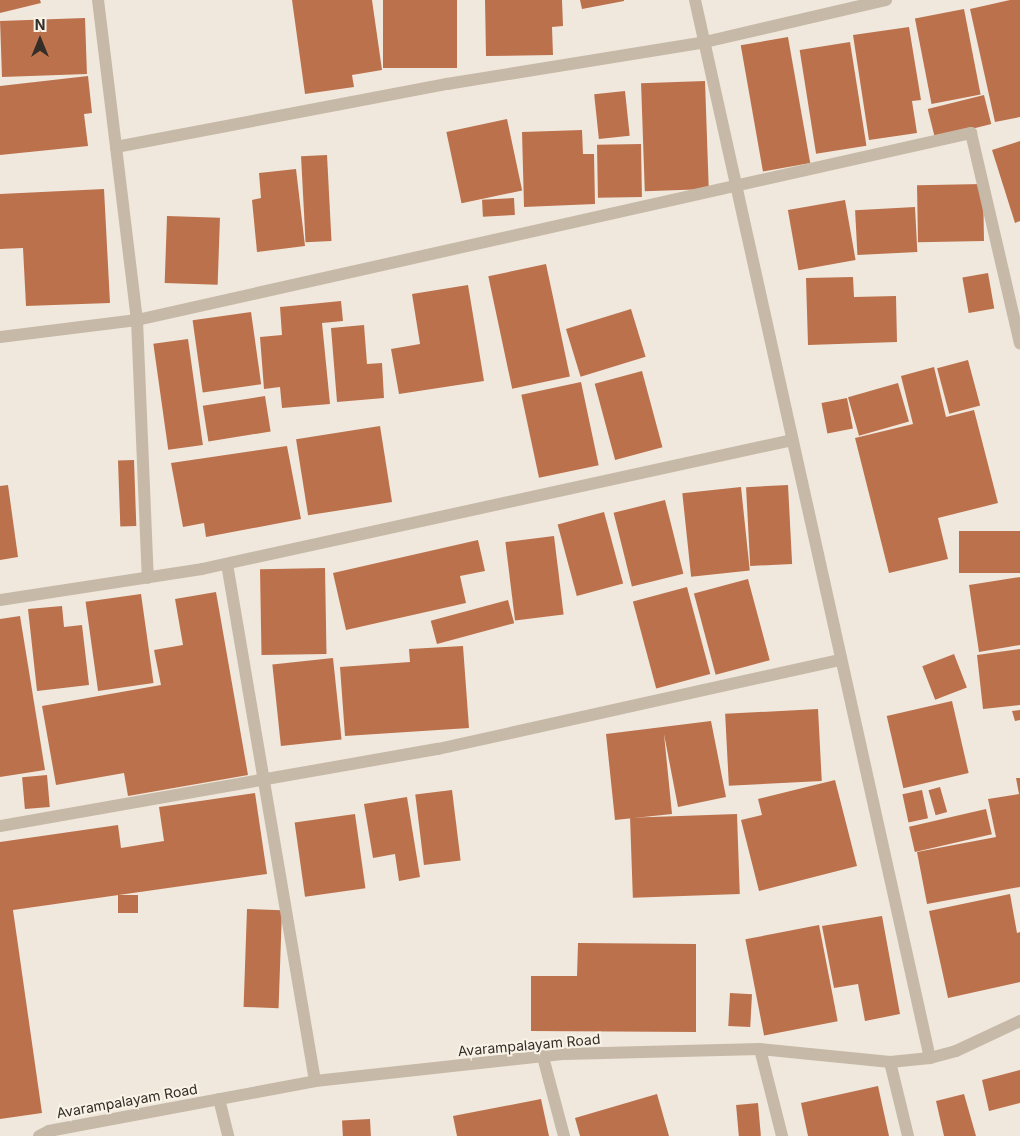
<!DOCTYPE html>
<html>
<head>
<meta charset="utf-8">
<style>
  body { margin:0 }
  #map { position:relative; width:1020px; height:1136px; overflow:hidden; background:#f0e8dc; font-family:Inter,sans-serif }
  div>[style] { position:absolute }
  [style*='--x'] { left:calc(var(--x)*1px); top:calc(var(--y)*1px); width:calc(var(--w)*1px); rotate:calc(var(--a)*1deg) }
  .building>* { inset:0; background:#bc714d; transform-origin:0 0 }
  .minor>* { height:12px; margin:-6px; padding:0 6px; transform-origin:6px; border-radius:6px; background:#c7b9a8 }
  span { translate:-50% -50%; white-space:nowrap; text-align:center; line-height:1.15; -webkit-text-stroke:4px #f8f2e7; paint-order:stroke }
  .street-label { font-size:14px; color:#342d28 }
  .north { position:absolute; left:15px; top:15px; width:50px; height:50px; -webkit-text-stroke:4px #f8f2e7; paint-order:stroke; rotate:0deg; font-size:14px; font-weight:700; line-height:20px; text-align:center; color:#342d28 }
  .north::after { content:''; display:block; margin:auto; width:18px; height:22px; background:#342d28; clip-path:polygon(50% 0,100% 100%,50% 72%,0 100%) }
</style>
</head>
<body>
<div id="map">
  <div class="building">
    <div style="clip-path:polygon(0 0,40px 0,41px 3px,0 13px)"></div>
    <div style="clip-path:polygon(292px 0,372px 0,382px 70px,352px 75px,354px 87px,305px 94px)"></div>
    <div style="left:383px;top:0;width:74px;height:68px"></div>
    <div style="clip-path:polygon(485px 0,562px 0,563px 26px,552px 27px,553px 55px,486px 56px)"></div>
    <div style="clip-path:polygon(580px 0,624px 0,624px 1px,582px 9px)"></div>
    <div style="clip-path:polygon(1010px 0,1020px 0,1020px 117px,995px 122px,970px 9px)"></div>
    <div style="left:964px;top:9px;width:87px;height:50px;rotate:79deg"></div>
    <div style="left:85px;top:18px;width:56px;height:85px;rotate:88deg"></div>
    <div style="clip-path:polygon(909px 27px,921px 100px,912px 101px,917px 133px,869px 140px,853px 35px)"></div>
    <div style="left:788px;top:37px;width:128px;height:48px;rotate:80deg"></div>
    <div style="left:850px;top:42px;width:105px;height:51px;rotate:81deg"></div>
    <div style="clip-path:polygon(88px 76px,92px 113px,84px 114px,88px 146px,0 155px,0 86px)"></div>
    <div style="left:705px;top:81px;width:108px;height:64px;rotate:88deg"></div>
    <div style="left:625px;top:91px;width:45px;height:31px;rotate:84deg"></div>
    <div style="left:984px;top:95px;width:30px;height:58px;rotate:76deg"></div>
    <div style="left:507px;top:119px;width:73px;height:62px;rotate:78deg"></div>
    <div style="clip-path:polygon(582px 130px,583px 154px,594px 154px,595px 204px,524px 207px,522px 132px)"></div>
    <div style="clip-path:polygon(1020px 141px,1020px 221px,1015px 223px,992px 150px)"></div>
    <div style="left:641px;top:144px;width:53px;height:44px;rotate:89deg"></div>
    <div style="left:327px;top:155px;width:86px;height:26px;rotate:87deg"></div>
    <div style="clip-path:polygon(296px 169px,305px 246px,257px 252px,252px 200px,261px 198px,259px 173px)"></div>
    <div style="left:983px;top:184px;width:57px;height:66px;rotate:89deg"></div>
    <div style="clip-path:polygon(104px 189px,110px 303px,26px 306px,23px 248px,0 249px,0 194px)"></div>
    <div style="left:514px;top:198px;width:17px;height:32px;rotate:87deg"></div>
    <div style="left:845px;top:200px;width:61px;height:58px;rotate:80deg"></div>
    <div style="left:915px;top:207px;width:45px;height:60px;rotate:87deg"></div>
    <div style="left:167px;top:216px;width:53px;height:67px;rotate:2deg"></div>
    <div style="left:546px;top:264px;width:115px;height:59px;rotate:78deg"></div>
    <div style="left:988px;top:273px;width:36px;height:26px;rotate:80deg"></div>
    <div style="clip-path:polygon(853px 277px,854px 297px,896px 296px,897px 342px,808px 345px,806px 278px)"></div>
    <div style="clip-path:polygon(468px 285px,484px 381px,399px 394px,391px 349px,420px 344px,412px 294px)"></div>
    <div style="clip-path:polygon(341px 301px,343px 321px,322px 323px,330px 404px,282px 408px,280px 387px,264px 389px,260px 337px,282px 335px,280px 307px)"></div>
    <div style="left:631px;top:309px;width:50px;height:68px;rotate:73deg"></div>
    <div style="left:251px;top:312px;width:73px;height:59px;rotate:82deg"></div>
    <div style="clip-path:polygon(364px 325px,367px 364px,382px 363px,384px 398px,337px 402px,331px 328px)"></div>
    <div style="left:188px;top:339px;width:107px;height:35px;rotate:82deg"></div>
    <div style="left:968px;top:360px;width:47px;height:32px;rotate:75deg"></div>
    <div style="clip-path:polygon(934px 367px,946px 417px,974px 410px,998px 503px,938px 518px,948px 559px,889px 573px,855px 438px,913px 424px,901px 376px)"></div>
    <div style="left:642px;top:371px;width:79px;height:49px;rotate:75deg"></div>
    <div style="left:581px;top:382px;width:85px;height:61px;rotate:78deg"></div>
    <div style="left:898px;top:383px;width:40px;height:52px;rotate:74deg"></div>
    <div style="left:265px;top:396px;width:36px;height:63px;rotate:81deg"></div>
    <div style="left:847px;top:398px;width:31px;height:26px;rotate:79deg"></div>
    <div style="left:380px;top:426px;width:77px;height:85px;rotate:81deg"></div>
    <div style="clip-path:polygon(287px 446px,301px 519px,206px 537px,204px 523px,183px 527px,171px 463px)"></div>
    <div style="left:134px;top:460px;width:66px;height:16px;rotate:88deg"></div>
    <div style="clip-path:polygon(8px 485px,18px 557px,0 560px,0 486px)"></div>
    <div style="left:788px;top:485px;width:79px;height:42px;rotate:87deg"></div>
    <div style="left:741px;top:487px;width:84px;height:59px;rotate:84deg"></div>
    <div style="left:665px;top:500px;width:76px;height:53px;rotate:76deg"></div>
    <div style="left:604px;top:512px;width:74px;height:48px;rotate:75deg"></div>
    <div style="left:1020px;top:531px;width:42px;height:61px;rotate:90deg"></div>
    <div style="left:554px;top:536px;width:79px;height:49px;rotate:83deg"></div>
    <div style="clip-path:polygon(478px 540px,485px 571px,460px 576px,466px 603px,346px 630px,333px 573px)"></div>
    <div style="left:325px;top:568px;width:86px;height:65px;rotate:89deg"></div>
    <div style="clip-path:polygon(1020px 577px,1020px 645px,979px 652px,969px 585px)"></div>
    <div style="left:748px;top:579px;width:84px;height:56px;rotate:75deg"></div>
    <div style="left:687px;top:587px;width:90px;height:56px;rotate:75deg"></div>
    <div style="clip-path:polygon(216px 592px,248px 775px,128px 796px,124px 773px,56px 785px,42px 706px,161px 685px,154px 650px,183px 645px,175px 599px)"></div>
    <div style="left:141px;top:594px;width:90px;height:56px;rotate:82deg"></div>
    <div style="left:508px;top:600px;width:24px;height:80px;rotate:75deg"></div>
    <div style="clip-path:polygon(62px 606px,64px 627px,82px 625px,89px 685px,37px 691px,28px 609px)"></div>
    <div style="clip-path:polygon(20px 616px,45px 770px,0 777px,0 619px)"></div>
    <div style="clip-path:polygon(463px 646px,469px 728px,345px 736px,340px 667px,410px 662px,409px 649px)"></div>
    <div style="clip-path:polygon(1020px 649px,1020px 705px,983px 709px,977px 655px)"></div>
    <div style="left:954px;top:654px;width:36px;height:34px;rotate:69deg"></div>
    <div style="left:333px;top:658px;width:82px;height:61px;rotate:84deg"></div>
    <div style="left:952px;top:701px;width:74px;height:67px;rotate:77deg"></div>
    <div style="left:818px;top:709px;width:72px;height:93px;rotate:87deg"></div>
    <div style="clip-path:polygon(1020px 710px,1020px 720px,1015px 721px,1012px 711px)"></div>
    <div style="clip-path:polygon(711px 721px,726px 797px,678px 807px,664px 734px,672px 814px,615px 820px,606px 734px)"></div>
    <div style="left:47px;top:775px;width:32px;height:25px;rotate:85deg"></div>
    <div style="clip-path:polygon(1016px 778px,1020px 778px,1020px 887px,927px 904px,917px 852px,996px 837px,988px 799px,1019px 794px)"></div>
    <div style="clip-path:polygon(835px 780px,857px 866px,759px 891px,741px 820px,762px 815px,758px 799px)"></div>
    <div style="left:940px;top:787px;width:26px;height:12px;rotate:74deg"></div>
    <div style="left:452px;top:790px;width:71px;height:37px;rotate:83deg"></div>
    <div style="left:922px;top:790px;width:29px;height:20px;rotate:78deg"></div>
    <div style="clip-path:polygon(255px 793px,267px 874px,13px 910px,42px 1113px,0 1119px,0 842px,118px 825px,121px 848px,164px 841px,159px 807px)"></div>
    <div style="clip-path:polygon(407px 797px,420px 877px,399px 881px,395px 854px,373px 858px,364px 804px)"></div>
    <div style="left:986px;top:809px;width:26px;height:79px;rotate:77deg"></div>
    <div style="left:355px;top:814px;width:75px;height:61px;rotate:82deg"></div>
    <div style="left:737px;top:814px;width:80px;height:107px;rotate:88deg"></div>
    <div style="clip-path:polygon(1010px 894px,1017px 933px,1020px 932px,1020px 982px,948px 998px,929px 911px)"></div>
    <div style="left:138px;top:895px;width:18px;height:20px;rotate:90deg"></div>
    <div style="left:247px;top:909px;width:35px;height:98px;rotate:2deg"></div>
    <div style="clip-path:polygon(882px 916px,900px 1014px,865px 1021px,858px 984px,834px 988px,822px 926px)"></div>
    <div style="left:819px;top:925px;width:98px;height:75px;rotate:79deg"></div>
    <div style="clip-path:polygon(578px 943px,696px 944px,696px 1032px,531px 1031px,531px 976px,577px 976px)"></div>
    <div style="left:730px;top:993px;width:22px;height:33px;rotate:3deg"></div>
    <div style="clip-path:polygon(1020px 1070px,1020px 1103px,989px 1111px,982px 1080px)"></div>
    <div style="clip-path:polygon(878px 1086px,889px 1136px,808px 1136px,801px 1103px)"></div>
    <div style="clip-path:polygon(657px 1094px,669px 1136px,580px 1136px,575px 1118px)"></div>
    <div style="clip-path:polygon(964px 1094px,976px 1136px,944px 1136px,936px 1101px)"></div>
    <div style="clip-path:polygon(541px 1099px,549px 1136px,457px 1136px,453px 1116px)"></div>
    <div style="left:758px;top:1103px;width:33px;height:22px;rotate:85deg"></div>
    <div style="left:370px;top:1119px;width:17px;height:28px;rotate:87deg"></div>
  </div>
  <div class="minor">
    <div style="--x:98;--y:0;--w:148;--a:83"></div>
    <div style="--x:116;--y:147;--w:337;--a:-10.8"></div>
    <div style="--x:447;--y:84;--w:261;--a:-9.2"></div>
    <div style="--x:705;--y:42;--w:186;--a:-13.1"></div>
    <div style="--x:695;--y:0;--w:1084;--a:77.48"></div>
    <div style="--x:116;--y:147;--w:174;--a:83.1"></div>
    <div style="--x:137;--y:320;--w:258;--a:87.6"></div>
    <div style="--x:0;--y:337;--w:138;--a:-7.1"></div>
    <div style="--x:137;--y:320;--w:855;--a:-12.64"></div>
    <div style="--x:971;--y:133;--w:216;--a:76.9"></div>
    <div style="--x:227;--y:564;--w:524;--a:80.34"></div>
    <div style="--x:0;--y:600;--w:204;--a:-8.7"></div>
    <div style="--x:202;--y:569;--w:604;--a:-12.33"></div>
    <div style="--x:0;--y:826;--w:445;--a:-10"></div>
    <div style="--x:438;--y:749;--w:412;--a:-12.5"></div>
    <div style="--x:760;--y:1049;--w:90;--a:75.8"></div>
    <div style="--x:543;--y:1057;--w:82;--a:75.1"></div>
    <div style="--x:890;--y:1062;--w:76;--a:76.3"></div>
    <div style="--x:219;--y:1099;--w:38;--a:76"></div>
    <div style="--x:39;--y:1136;--w:11;--a:-27"></div>
    <div style="--x:49;--y:1131;--w:271;--a:-10.6"></div>
    <div style="--x:315;--y:1081;--w:251;--a:-6.2"></div>
    <div style="--x:565;--y:1054;--w:195;--a:-1.5"></div>
    <div style="--x:760;--y:1049;--w:131;--a:5.7"></div>
    <div style="--x:890;--y:1062;--w:40;--a:-5.7"></div>
    <div style="--x:930;--y:1058;--w:27;--a:-15"></div>
    <div style="--x:956;--y:1051;--w:71;--a:-25.1"></div>
  </div>
  <div class="street-label">
    <span style="left:529px;top:1045px;rotate:-5deg">Avarampalayam Road</span>
    <span style="left:127px;top:1101px;rotate:-10deg">Avarampalayam Road</span>
  </div>
  <div class="north">N</div>
</div>
</body>
</html>
